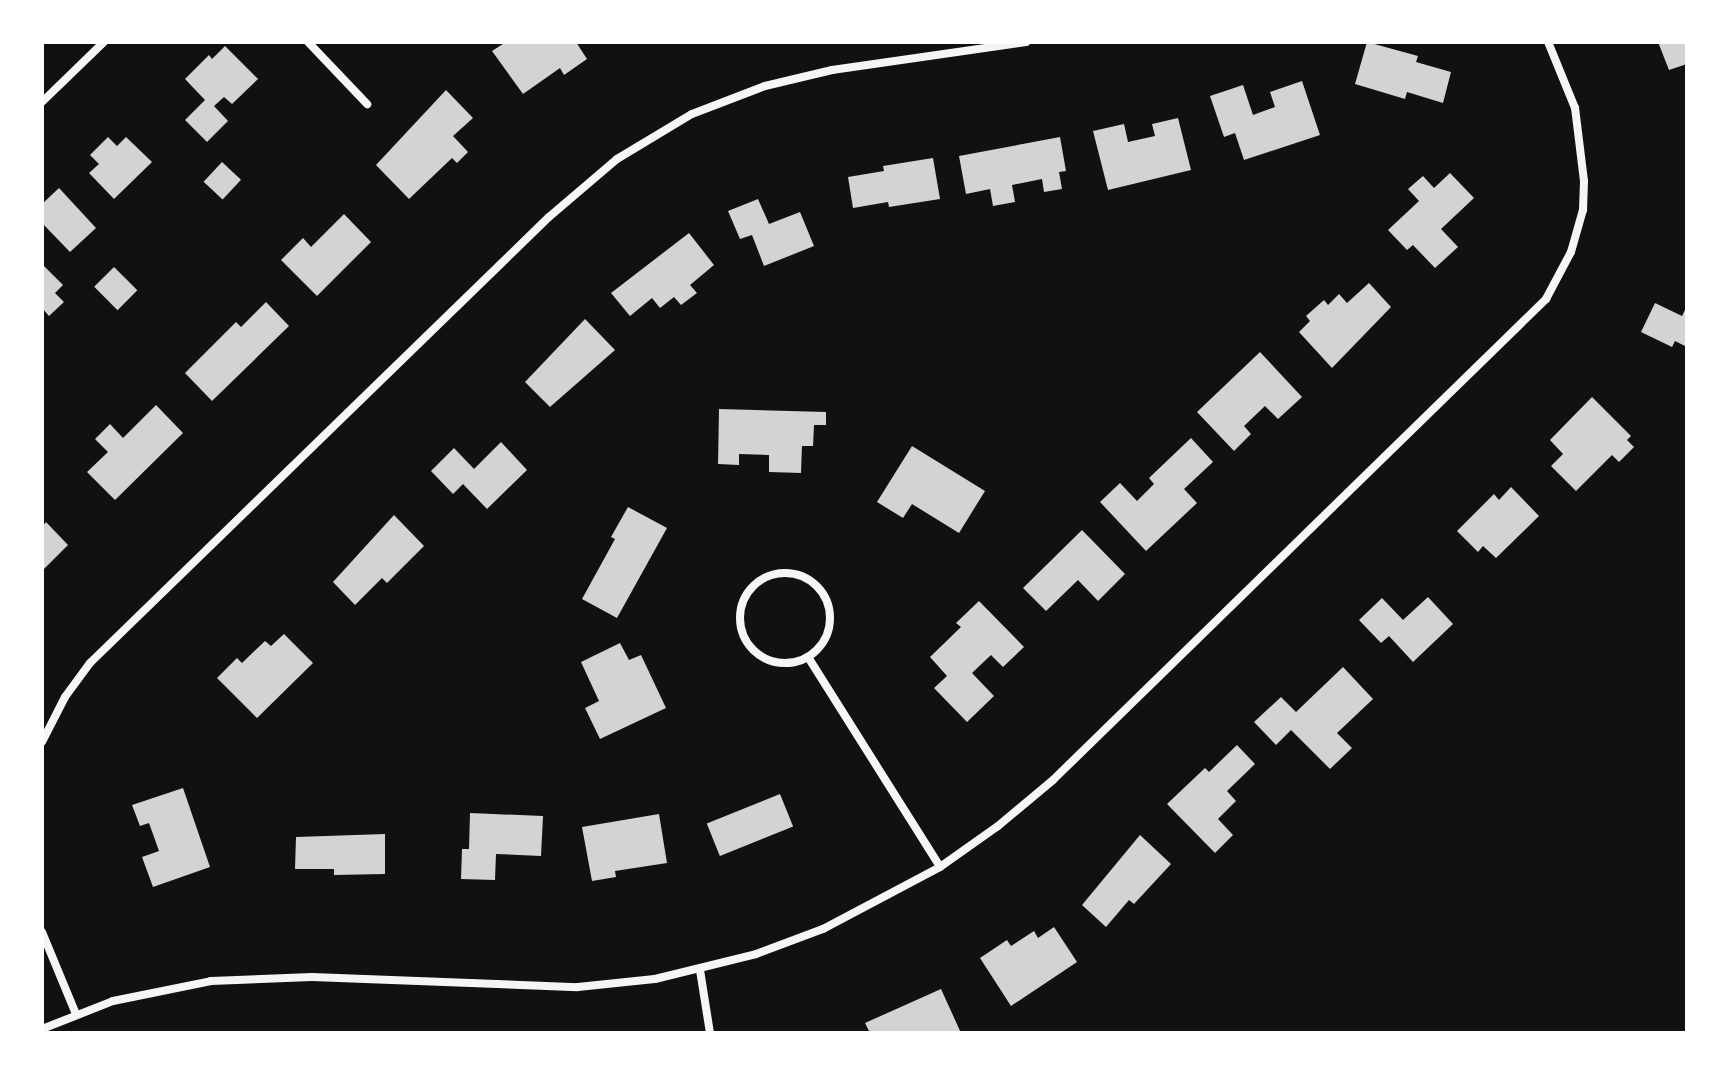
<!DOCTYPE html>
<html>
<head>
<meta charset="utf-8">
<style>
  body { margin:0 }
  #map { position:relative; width:1729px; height:1075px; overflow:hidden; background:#111; font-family:Mulish,sans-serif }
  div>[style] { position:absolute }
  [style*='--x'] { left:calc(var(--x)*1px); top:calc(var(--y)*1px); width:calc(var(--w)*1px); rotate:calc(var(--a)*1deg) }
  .building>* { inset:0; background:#d3d3d3; transform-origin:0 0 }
  .minor>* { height:8px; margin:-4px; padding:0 4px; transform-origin:4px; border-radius:4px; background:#f5f5f5 }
  .minor>.ring { margin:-4px; padding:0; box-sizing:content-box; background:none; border:8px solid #f5f5f5; border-radius:50% }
  span { translate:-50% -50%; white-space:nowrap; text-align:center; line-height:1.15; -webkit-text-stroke:6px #fff; paint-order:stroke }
  .frame { position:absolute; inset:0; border:44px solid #fff; pointer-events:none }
</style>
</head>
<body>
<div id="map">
  <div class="building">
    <div style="clip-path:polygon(506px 42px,576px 42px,587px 59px,564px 75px,560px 68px,523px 94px,492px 51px)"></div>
    <div style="clip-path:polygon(1367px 42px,1418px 56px,1416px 62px,1451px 72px,1443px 103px,1407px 92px,1405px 99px,1355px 84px)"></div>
    <div style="clip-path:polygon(1658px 42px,1687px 42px,1687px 64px,1669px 70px)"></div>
    <div style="clip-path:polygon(225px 46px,258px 79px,232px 104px,224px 97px,214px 106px,228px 121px,207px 142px,185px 120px,205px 100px,185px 79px,209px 55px,212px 59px)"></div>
    <div style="clip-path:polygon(1302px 81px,1320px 135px,1244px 160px,1235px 133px,1224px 137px,1210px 96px,1243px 85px,1253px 115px,1275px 107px,1270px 92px)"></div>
    <div style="clip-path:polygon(446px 90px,473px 118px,453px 136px,468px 152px,457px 163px,452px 158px,409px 199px,376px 165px)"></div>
    <div style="clip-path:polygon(1178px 118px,1191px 170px,1108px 190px,1093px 131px,1124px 124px,1128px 142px,1155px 136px,1152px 124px)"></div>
    <div style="clip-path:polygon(108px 137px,117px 146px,126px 137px,152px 162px,114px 199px,89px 173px,99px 164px,90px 155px)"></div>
    <div style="clip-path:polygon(1060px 137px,1066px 171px,1059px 172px,1062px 189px,1044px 192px,1042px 179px,1012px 185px,1015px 202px,993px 206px,990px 189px,966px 194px,959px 156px)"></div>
    <div style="clip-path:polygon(933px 158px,940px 199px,889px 207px,888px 202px,853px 208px,848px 177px,884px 171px,883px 166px)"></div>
    <div style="left:222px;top:162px;width:26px;height:27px;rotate:43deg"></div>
    <div style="clip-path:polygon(1450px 173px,1474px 198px,1441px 229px,1458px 247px,1435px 268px,1413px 245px,1407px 250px,1388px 230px,1419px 201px,1408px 189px,1423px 176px,1434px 188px)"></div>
    <div style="clip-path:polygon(59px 188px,96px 228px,70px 252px,42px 223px,42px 204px)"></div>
    <div style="clip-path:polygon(758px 199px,769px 224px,800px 212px,814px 246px,764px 266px,752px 235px,740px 239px,728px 211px)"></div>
    <div style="clip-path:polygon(344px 214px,371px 242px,317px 296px,281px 260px,303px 238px,311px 247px)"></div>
    <div style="clip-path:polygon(689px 233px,714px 265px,690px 285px,697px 293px,681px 305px,674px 297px,660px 308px,652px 298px,630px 316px,611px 293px)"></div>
    <div style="clip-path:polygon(44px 266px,63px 285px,55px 293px,64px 302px,49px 316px,42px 308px)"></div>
    <div style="left:114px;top:267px;width:33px;height:28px;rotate:45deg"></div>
    <div style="clip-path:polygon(1369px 283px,1391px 307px,1332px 368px,1299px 332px,1310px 321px,1306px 316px,1324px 300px,1328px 305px,1339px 294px,1347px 303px)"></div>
    <div style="clip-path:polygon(266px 302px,289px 326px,212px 401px,185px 373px,236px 322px,241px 327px)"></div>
    <div style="clip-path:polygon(1655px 303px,1682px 316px,1687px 306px,1687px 347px,1675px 341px,1672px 347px,1641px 332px)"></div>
    <div style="clip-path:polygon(585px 319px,615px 350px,550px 407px,525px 382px)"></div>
    <div style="clip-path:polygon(1260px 352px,1302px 397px,1278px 419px,1265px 406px,1244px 426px,1251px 434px,1234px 451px,1197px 412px)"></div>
    <div style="clip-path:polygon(1592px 397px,1631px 436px,1627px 440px,1634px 447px,1619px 462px,1612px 455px,1576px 491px,1551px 466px,1563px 454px,1550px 440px)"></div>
    <div style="clip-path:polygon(156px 405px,183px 433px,115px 500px,87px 472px,108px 452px,95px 439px,110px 424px,123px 438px)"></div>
    <div style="clip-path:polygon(719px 409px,826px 412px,826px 425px,814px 425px,813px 446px,802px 446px,801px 473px,769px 472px,769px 455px,739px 454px,739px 465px,718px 464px)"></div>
    <div style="clip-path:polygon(1191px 438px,1213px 462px,1184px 489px,1197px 503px,1146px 551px,1100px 502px,1120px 483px,1137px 501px,1154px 484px,1149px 478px)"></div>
    <div style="clip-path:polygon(501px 442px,527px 470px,487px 509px,463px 484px,453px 494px,431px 471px,454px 448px,474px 469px)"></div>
    <div style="clip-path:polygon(912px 446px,985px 491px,959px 533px,912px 504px,903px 518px,877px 502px)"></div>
    <div style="clip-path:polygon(1511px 487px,1539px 516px,1496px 558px,1483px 546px,1478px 552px,1457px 531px,1494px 494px,1499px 500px)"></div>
    <div style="clip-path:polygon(628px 507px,667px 528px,617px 618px,582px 599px,615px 539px,611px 537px)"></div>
    <div style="clip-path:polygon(394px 515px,424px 546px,387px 583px,382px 578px,355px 605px,333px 582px)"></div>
    <div style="clip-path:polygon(46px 522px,68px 545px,42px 571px,42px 527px)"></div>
    <div style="clip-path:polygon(1082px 530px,1125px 574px,1098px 601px,1078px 580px,1046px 611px,1023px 588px)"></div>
    <div style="clip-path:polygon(1428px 597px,1453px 624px,1413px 662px,1389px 636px,1381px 643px,1359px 620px,1382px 598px,1403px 620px)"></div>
    <div style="clip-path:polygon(979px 601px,1024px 647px,1003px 667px,991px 655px,972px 673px,994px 696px,967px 722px,934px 688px,947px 676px,930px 657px,961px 627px,956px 623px)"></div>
    <div style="clip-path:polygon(284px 634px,313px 663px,257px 718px,217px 678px,237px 658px,242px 663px,265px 641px,271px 646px)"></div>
    <div style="clip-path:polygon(620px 643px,629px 660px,641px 655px,666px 708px,600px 739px,585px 708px,599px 701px,581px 662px)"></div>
    <div style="clip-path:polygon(1343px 667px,1373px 699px,1337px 733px,1352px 748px,1330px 769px,1291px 730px,1276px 745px,1254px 722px,1281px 697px,1296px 712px)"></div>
    <div style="clip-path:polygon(1237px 745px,1255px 764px,1227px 791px,1236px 801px,1218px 819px,1233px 835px,1215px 853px,1167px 804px,1205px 768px,1209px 772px)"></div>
    <div style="clip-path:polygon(183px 788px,210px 867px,153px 887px,142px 857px,159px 851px,149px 823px,140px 826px,132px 805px)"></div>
    <div style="left:780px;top:794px;width:35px;height:79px;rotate:68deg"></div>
    <div style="clip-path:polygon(470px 813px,543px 816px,541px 856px,496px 854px,495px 880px,461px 879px,462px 849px,469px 849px)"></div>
    <div style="clip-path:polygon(659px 814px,667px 863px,615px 871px,616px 877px,592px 881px,582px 827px)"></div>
    <div style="clip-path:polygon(385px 834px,385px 874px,334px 875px,334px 869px,295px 869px,296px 837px)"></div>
    <div style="clip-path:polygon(1140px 835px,1171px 864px,1134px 904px,1129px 900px,1106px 927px,1082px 905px)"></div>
    <div style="clip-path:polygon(1054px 927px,1077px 962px,1011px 1006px,980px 958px,1007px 940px,1011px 946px,1034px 931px,1038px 938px)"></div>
    <div style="clip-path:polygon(941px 989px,961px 1033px,870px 1033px,865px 1023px)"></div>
  </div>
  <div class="minor">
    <div style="--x:308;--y:42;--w:86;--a:46.4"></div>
    <div style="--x:42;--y:102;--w:86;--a:-44.1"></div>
    <div class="ring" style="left:740px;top:573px;width:82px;height:82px"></div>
    <div style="--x:808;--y:657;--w:248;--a:57.8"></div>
    <div style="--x:42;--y:742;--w:51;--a:-62.9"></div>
    <div style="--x:65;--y:697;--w:42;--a:-53.7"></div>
    <div style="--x:90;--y:663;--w:640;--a:-44.18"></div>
    <div style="--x:549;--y:217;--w:89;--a:-40.5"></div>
    <div style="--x:617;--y:159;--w:87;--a:-31"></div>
    <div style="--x:692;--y:114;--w:78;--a:-21"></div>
    <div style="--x:765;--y:86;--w:69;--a:-13.4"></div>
    <div style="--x:832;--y:70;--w:196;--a:-8.2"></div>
    <div style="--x:42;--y:932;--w:89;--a:67.5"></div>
    <div style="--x:700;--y:970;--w:64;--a:81"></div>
    <div style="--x:42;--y:1029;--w:76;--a:-21.5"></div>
    <div style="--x:113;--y:1001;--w:100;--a:-11.5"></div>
    <div style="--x:211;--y:981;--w:101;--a:-2.3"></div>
    <div style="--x:312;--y:977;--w:266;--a:2.2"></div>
    <div style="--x:578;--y:987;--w:77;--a:-5.9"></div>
    <div style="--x:655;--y:979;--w:104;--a:-13.9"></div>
    <div style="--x:756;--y:954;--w:72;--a:-20.5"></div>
    <div style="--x:823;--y:929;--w:132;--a:-27.9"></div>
    <div style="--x:940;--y:867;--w:71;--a:-35.3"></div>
    <div style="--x:998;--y:826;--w:72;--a:-39.9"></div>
    <div style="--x:1053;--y:780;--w:689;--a:-44.29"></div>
    <div style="--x:1546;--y:299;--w:53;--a:-62"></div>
    <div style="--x:1571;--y:252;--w:44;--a:-74.1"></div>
    <div style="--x:1583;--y:210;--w:29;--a:-88"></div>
    <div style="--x:1584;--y:181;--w:74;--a:-97"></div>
    <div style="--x:1575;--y:108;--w:71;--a:-112.2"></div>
  </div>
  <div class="frame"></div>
</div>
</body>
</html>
